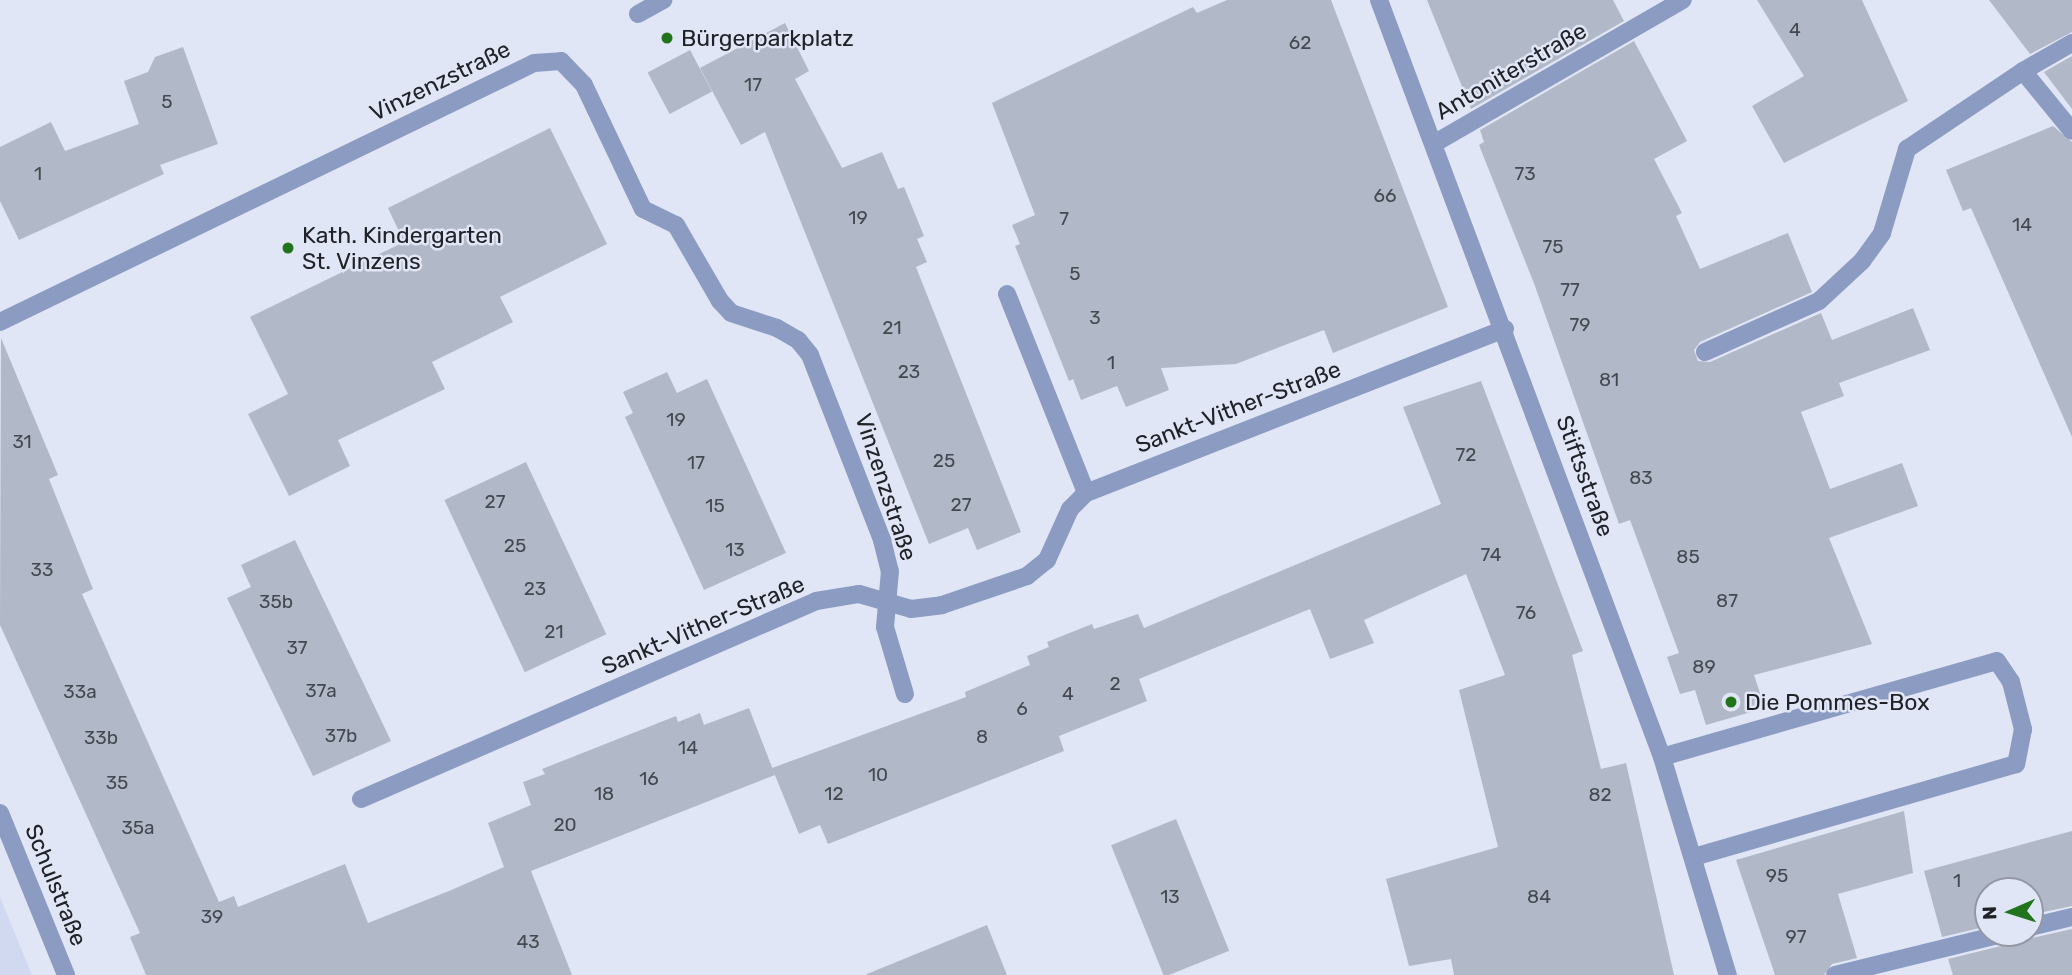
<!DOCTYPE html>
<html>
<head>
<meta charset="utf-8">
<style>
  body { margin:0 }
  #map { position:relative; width:2072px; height:975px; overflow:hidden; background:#e0e6f6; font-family:Rubik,sans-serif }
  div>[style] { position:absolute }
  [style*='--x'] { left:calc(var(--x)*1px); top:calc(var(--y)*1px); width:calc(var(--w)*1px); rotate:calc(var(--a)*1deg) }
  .built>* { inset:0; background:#d0d9f0 }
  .building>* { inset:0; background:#b1b8c7; transform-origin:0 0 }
  .service>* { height:18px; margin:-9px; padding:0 9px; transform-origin:9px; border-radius:9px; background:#8c9bc2 }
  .minor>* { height:18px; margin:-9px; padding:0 9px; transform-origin:9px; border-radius:9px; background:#8c9bc2 }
  .tertiary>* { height:18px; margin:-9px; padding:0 9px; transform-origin:9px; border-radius:9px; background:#8c9bc2 }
  .dots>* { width:19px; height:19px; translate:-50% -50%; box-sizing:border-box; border:4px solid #e0e6f6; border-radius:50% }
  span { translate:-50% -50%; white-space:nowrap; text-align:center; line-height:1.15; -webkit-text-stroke:5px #e0e6f6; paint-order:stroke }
  .number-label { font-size:19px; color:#444850 }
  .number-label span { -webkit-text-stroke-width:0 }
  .poi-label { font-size:23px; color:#202228 }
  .left { translate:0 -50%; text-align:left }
  .street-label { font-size:23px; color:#202228 }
  .north { position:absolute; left:1974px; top:877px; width:70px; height:70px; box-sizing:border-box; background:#e0e6f6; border:2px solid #9398a4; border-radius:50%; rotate:267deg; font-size:19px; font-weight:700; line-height:28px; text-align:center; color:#202228 }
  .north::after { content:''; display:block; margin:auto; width:24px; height:32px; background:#21731c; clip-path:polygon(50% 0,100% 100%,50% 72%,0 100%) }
</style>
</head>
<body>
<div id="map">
  <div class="built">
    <div style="clip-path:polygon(0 897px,32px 975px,0 975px)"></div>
  </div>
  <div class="building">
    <div style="clip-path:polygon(1227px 0,1331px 0,1448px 307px,1333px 353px,1324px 330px,1236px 364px,1161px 368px,1169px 390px,1126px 407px,1117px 386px,1081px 400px,1073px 379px,1069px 381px,1015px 246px,1020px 244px,1012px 225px,1035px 215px,992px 103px,1193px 7px,1197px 13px)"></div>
    <div style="clip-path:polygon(1427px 0,1613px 0,1624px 21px,1471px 109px)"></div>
    <div style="clip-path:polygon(1757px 0,1862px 0,1908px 101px,1784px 163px,1752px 106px,1804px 76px)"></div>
    <div style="clip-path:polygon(1989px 0,2072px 0,2072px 32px,2030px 54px)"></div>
    <div style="clip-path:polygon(785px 23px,809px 71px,795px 79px,842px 168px,882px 152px,898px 189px,904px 187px,924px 236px,917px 239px,927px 262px,916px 267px,1021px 532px,977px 550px,968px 528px,929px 544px,765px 132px,741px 145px,700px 68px)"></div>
    <div style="clip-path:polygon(1634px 41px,1687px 141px,1654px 159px,1682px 213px,1676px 216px,1700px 269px,1788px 233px,1812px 292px,1700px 342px,1694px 350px,1698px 361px,1710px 362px,1821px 313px,1832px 340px,1913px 308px,1930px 350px,1839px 383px,1844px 396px,1801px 412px,1830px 489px,1902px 463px,1918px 506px,1829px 538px,1872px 644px,1754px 675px,1765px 708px,1706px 725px,1695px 690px,1680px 694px,1667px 657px,1679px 653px,1630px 520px,1619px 524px,1535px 286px,1479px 145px,1484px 142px,1480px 130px)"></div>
    <div style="clip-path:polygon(183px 47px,218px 144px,160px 165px,164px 174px,19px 240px,0 201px,0 147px,51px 122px,65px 151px,139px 124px,124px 81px,148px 72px,155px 57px)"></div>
    <div style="left:690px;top:50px;width:47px;height:48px;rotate:62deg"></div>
    <div style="clip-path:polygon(2072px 56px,2072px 109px,2044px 72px)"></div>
    <div style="clip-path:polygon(2053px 126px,2072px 142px,2072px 437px,1971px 208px,1963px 211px,1946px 170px)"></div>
    <div style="clip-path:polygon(550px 128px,607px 244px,500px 297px,513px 322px,432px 362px,445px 389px,338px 440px,350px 466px,289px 496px,248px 414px,288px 394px,250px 317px,404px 242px,388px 208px)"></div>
    <div style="clip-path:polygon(1px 338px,58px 475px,49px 479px,93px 589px,82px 594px,219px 902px,234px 896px,238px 907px,345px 864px,368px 923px,449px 891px,504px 867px,488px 823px,531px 805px,523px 782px,545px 774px,542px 769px,676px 716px,678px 722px,700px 713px,704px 725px,749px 708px,775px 775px,531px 871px,572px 975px,146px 975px,130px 937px,140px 933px,0 625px)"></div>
    <div style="clip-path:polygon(667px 372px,677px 393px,707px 379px,786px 553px,704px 590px,625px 417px,633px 413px,623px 392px)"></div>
    <div style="clip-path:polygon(1481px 381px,1583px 651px,1572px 655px,1601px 769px,1626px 763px,1674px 975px,1454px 975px,1451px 959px,1409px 966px,1386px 879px,1498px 847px,1459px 690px,1505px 675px,1466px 574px,1364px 620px,1374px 643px,1330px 659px,1310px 609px,1139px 679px,1147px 701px,1059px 736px,1064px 751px,828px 844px,820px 825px,799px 834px,772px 768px,966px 697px,965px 692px,1030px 665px,1027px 656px,1049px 647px,1047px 642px,1092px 624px,1094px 629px,1138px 614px,1144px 628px,1441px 504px,1403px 407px)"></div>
    <div style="left:526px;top:462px;width:190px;height:90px;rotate:65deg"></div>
    <div style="clip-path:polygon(295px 540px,391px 741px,313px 776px,227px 598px,251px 587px,241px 565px)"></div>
    <div style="clip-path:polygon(1904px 811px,1913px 873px,1838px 894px,1857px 958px,1832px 964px,1824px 975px,1775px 975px,1736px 860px)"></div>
    <div style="left:1176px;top:819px;width:142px;height:70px;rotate:68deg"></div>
    <div style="clip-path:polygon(2072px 831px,2072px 906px,2030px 915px,2030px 891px,1988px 891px,1988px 926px,1942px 937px,1924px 871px)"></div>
    <div style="clip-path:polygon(987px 925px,1007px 975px,867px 975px,867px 974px)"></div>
    <div style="clip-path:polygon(2072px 929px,2072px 975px,1953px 975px,1948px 959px,2009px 944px,2017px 933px,2032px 938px)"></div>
  </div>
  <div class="service">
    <div style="--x:638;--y:14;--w:29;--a:-29"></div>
    <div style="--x:1007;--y:294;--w:214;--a:68.3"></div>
    <div style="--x:1705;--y:352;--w:125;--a:-24.1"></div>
    <div style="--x:1819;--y:301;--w:59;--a:-42.9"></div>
    <div style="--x:1862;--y:261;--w:34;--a:-54"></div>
    <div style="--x:1882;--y:233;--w:88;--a:-73.4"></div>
    <div style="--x:1907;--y:149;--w:140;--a:-33.9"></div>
    <div style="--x:1662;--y:757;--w:348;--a:-16"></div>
    <div style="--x:1997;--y:661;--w:25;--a:56"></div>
    <div style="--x:2011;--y:682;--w:49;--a:75.7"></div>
    <div style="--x:2023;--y:729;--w:36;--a:101"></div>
    <div style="--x:2016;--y:764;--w:335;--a:163.9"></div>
  </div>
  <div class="minor">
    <div style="--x:2072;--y:43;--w:56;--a:150.3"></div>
    <div style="--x:2023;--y:71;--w:77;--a:50.8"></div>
    <div style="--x:1435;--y:143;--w:286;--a:-30"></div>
    <div style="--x:0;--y:322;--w:593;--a:-25.87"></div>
    <div style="--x:534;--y:63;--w:27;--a:-4"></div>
    <div style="--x:561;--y:61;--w:33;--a:46"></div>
    <div style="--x:584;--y:85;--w:137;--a:64.6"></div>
    <div style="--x:643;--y:209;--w:37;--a:26"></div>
    <div style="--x:676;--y:225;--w:88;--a:59.9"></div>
    <div style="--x:720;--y:301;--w:16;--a:47"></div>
    <div style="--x:731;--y:313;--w:48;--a:18.1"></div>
    <div style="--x:777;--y:328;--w:24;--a:30"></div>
    <div style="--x:798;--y:340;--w:19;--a:51"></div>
    <div style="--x:810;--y:355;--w:199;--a:68.7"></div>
    <div style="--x:882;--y:540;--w:32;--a:76"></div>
    <div style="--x:890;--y:571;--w:56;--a:95.1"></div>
    <div style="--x:885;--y:627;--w:70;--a:73.4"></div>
    <div style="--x:361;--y:799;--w:496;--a:-23.5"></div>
    <div style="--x:816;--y:601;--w:44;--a:-9.2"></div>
    <div style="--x:859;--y:594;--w:54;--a:16.1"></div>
    <div style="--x:911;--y:609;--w:31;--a:-7"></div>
    <div style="--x:942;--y:605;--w:90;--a:-18.8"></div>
    <div style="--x:1027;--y:576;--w:26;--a:-39"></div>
    <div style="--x:1047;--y:560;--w:56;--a:-65.7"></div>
    <div style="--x:1070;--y:509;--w:23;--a:-45"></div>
    <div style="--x:1086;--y:493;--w:450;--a:-21.4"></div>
    <div style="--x:0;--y:813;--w:175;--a:67.8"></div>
    <div style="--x:2030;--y:927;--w:43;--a:-13.4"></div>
    <div style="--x:1835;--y:975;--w:176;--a:-13.8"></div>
  </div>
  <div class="tertiary">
    <div style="--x:1379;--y:0;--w:808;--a:69.5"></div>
    <div style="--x:1662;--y:757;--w:228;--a:73.2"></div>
  </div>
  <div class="dots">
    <div style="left:667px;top:38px;background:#21731c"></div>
    <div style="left:288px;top:248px;background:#21731c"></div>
    <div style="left:1731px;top:702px;background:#21731c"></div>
  </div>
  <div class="number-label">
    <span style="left:1795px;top:30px">4</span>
    <span style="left:1300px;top:43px">62</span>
    <span style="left:753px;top:85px">17</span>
    <span style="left:167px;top:102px">5</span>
    <span style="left:38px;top:174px">1</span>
    <span style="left:1525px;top:174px">73</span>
    <span style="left:1385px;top:196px">66</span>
    <span style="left:858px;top:218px">19</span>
    <span style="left:1064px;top:219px">7</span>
    <span style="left:2022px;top:225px">14</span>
    <span style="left:1553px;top:247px">75</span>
    <span style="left:1075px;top:274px">5</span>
    <span style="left:1570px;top:290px">77</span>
    <span style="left:1095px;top:318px">3</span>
    <span style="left:1580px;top:325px">79</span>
    <span style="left:892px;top:328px">21</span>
    <span style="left:1111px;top:363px">1</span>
    <span style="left:909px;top:372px">23</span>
    <span style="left:1609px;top:380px">81</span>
    <span style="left:676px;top:420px">19</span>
    <span style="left:22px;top:442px">31</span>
    <span style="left:1466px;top:455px">72</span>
    <span style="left:944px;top:461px">25</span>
    <span style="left:696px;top:463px">17</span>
    <span style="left:1641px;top:478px">83</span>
    <span style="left:495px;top:502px">27</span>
    <span style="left:961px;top:505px">27</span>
    <span style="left:715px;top:506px">15</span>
    <span style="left:515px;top:546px">25</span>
    <span style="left:735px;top:550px">13</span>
    <span style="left:1491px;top:555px">74</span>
    <span style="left:1688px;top:557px">85</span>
    <span style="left:42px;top:570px">33</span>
    <span style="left:535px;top:589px">23</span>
    <span style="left:1727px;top:601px">87</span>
    <span style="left:276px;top:602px">35b</span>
    <span style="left:1526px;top:613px">76</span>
    <span style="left:554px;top:632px">21</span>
    <span style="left:297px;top:648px">37</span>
    <span style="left:1704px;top:667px">89</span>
    <span style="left:1115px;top:684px">2</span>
    <span style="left:321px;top:691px">37a</span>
    <span style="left:80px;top:692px">33a</span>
    <span style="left:1068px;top:694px">4</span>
    <span style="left:1022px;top:709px">6</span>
    <span style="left:341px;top:736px">37b</span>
    <span style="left:982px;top:737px">8</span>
    <span style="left:101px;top:738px">33b</span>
    <span style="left:688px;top:748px">14</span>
    <span style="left:878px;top:775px">10</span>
    <span style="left:649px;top:779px">16</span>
    <span style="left:117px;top:783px">35</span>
    <span style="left:604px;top:794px">18</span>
    <span style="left:834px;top:794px">12</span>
    <span style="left:1600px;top:795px">82</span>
    <span style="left:565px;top:825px">20</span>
    <span style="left:138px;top:828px">35a</span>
    <span style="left:1777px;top:876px">95</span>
    <span style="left:1957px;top:881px">1</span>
    <span style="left:1170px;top:897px">13</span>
    <span style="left:1539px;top:897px">84</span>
    <span style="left:212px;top:917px">39</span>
    <span style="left:1796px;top:937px">97</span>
    <span style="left:528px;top:942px">43</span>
  </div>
  <div class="poi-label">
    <span class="left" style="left:681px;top:38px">Bürgerparkplatz</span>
    <span class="left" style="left:302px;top:248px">Kath. Kindergarten<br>St. Vinzens</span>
    <span class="left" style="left:1745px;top:702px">Die Pommes-Box</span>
  </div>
  <div class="street-label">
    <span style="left:1511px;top:71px;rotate:-30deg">Antoniterstraße</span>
    <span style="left:440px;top:81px;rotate:-26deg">Vinzenzstraße</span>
    <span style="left:1238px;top:407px;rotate:-21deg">Sankt-Vither-Straße</span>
    <span style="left:1585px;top:476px;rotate:70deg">Stiftsstraße</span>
    <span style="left:886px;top:487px;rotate:72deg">Vinzenzstraße</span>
    <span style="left:703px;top:625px;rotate:-23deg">Sankt-Vither-Straße</span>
    <span style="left:56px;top:885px;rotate:68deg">Schulstraße</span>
  </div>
  <div class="north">N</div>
</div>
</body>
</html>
